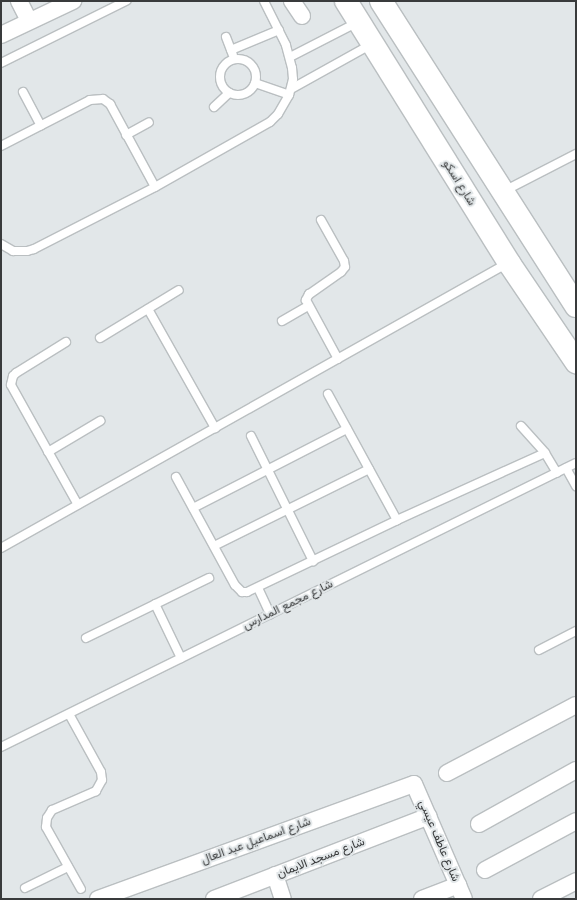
<!DOCTYPE html>
<html>
<head>
<meta charset="utf-8">
<style>
  body { margin:0 }
  #map { position:relative; width:577px; height:900px; overflow:hidden; background:#e2e7e9; font-family:Raleway,Vazirmatn,sans-serif }
  div>[style] { position:absolute }
  [style*='--x'] { left:calc(var(--x)*1px); top:calc(var(--y)*1px); width:calc(var(--w)*1px); rotate:calc(var(--a)*1deg) }
  .roads { filter:drop-shadow(1px 0 #babfc1) drop-shadow(-1px 0 #babfc1) drop-shadow(0 1px #babfc1) drop-shadow(0 -1px #babfc1) }
  .service>* { height:8px; margin:-4px; padding:0 4px; transform-origin:4px; border-radius:4px; background:#fff }
  .service>.ring { margin:-4px; padding:0; box-sizing:content-box; background:none; border:8px solid #fff; border-radius:50% }
  .minor>* { height:16px; margin:-8px; padding:0 8px; transform-origin:8px; border-radius:8px; background:#fff }
  .secondary>* { height:22px; margin:-11px; padding:0 11px; transform-origin:11px; border-radius:11px; background:#fff }
  span { translate:-50% -50%; white-space:nowrap; text-align:center; line-height:1.15; -webkit-text-stroke:4px #e2e7e9; paint-order:stroke }
  .street-label { font-size:12px; color:#393b3c }
  .frame { position:absolute; inset:0; border:2px solid #393b3c; pointer-events:none }
</style>
</head>
<body>
<div id="map">
  <div class="roads">
    <div class="service">
      <div style="--x:226;--y:37;--w:19;--a:69"></div>
      <div style="--x:231;--y:50;--w:52;--a:-22.6"></div>
      <div style="--x:290;--y:57;--w:76;--a:-27.2"></div>
      <div class="ring" style="left:220px;top:59px;width:28px;height:28px"></div>
      <div style="--x:1;--y:63;--w:140;--a:-26.4"></div>
      <div style="--x:255;--y:83;--w:36;--a:19"></div>
      <div style="--x:291;--y:89;--w:93;--a:-29.1"></div>
      <div style="--x:23;--y:92;--w:38;--a:62"></div>
      <div style="--x:214;--y:107;--w:21;--a:-43"></div>
      <div style="--x:126;--y:135;--w:26;--a:-29"></div>
      <div style="--x:1;--y:146;--w:100;--a:-27.3"></div>
      <div style="--x:90;--y:100;--w:13;--a:-4"></div>
      <div style="--x:103;--y:99;--w:9;--a:36"></div>
      <div style="--x:110;--y:104;--w:94;--a:61.5"></div>
      <div style="--x:504;--y:191;--w:81;--a:-27.2"></div>
      <div style="--x:321;--y:220;--w:47;--a:60.7"></div>
      <div style="--x:344;--y:261;--w:6;--a:81"></div>
      <div style="--x:345;--y:267;--w:6;--a:129"></div>
      <div style="--x:341;--y:272;--w:39;--a:145"></div>
      <div style="--x:309;--y:294;--w:7;--a:117"></div>
      <div style="--x:306;--y:300;--w:67;--a:61.5"></div>
      <div style="--x:1;--y:244;--w:14;--a:30"></div>
      <div style="--x:13;--y:251;--w:14;--a:0"></div>
      <div style="--x:27;--y:251;--w:7;--a:-16"></div>
      <div style="--x:34;--y:249;--w:136;--a:-27.1"></div>
      <div style="--x:155;--y:187;--w:132;--a:-29.5"></div>
      <div style="--x:270;--y:122;--w:11;--a:-45"></div>
      <div style="--x:278;--y:114;--w:22;--a:-60"></div>
      <div style="--x:289;--y:95;--w:16;--a:-76"></div>
      <div style="--x:293;--y:79;--w:11;--a:-95"></div>
      <div style="--x:292;--y:68;--w:24;--a:-105"></div>
      <div style="--x:286;--y:45;--w:49;--a:-116.6"></div>
      <div style="--x:148;--y:309;--w:137;--a:60.6"></div>
      <div style="--x:282;--y:321;--w:30;--a:-30"></div>
      <div style="--x:100;--y:338;--w:92;--a:-31.3"></div>
      <div style="--x:66;--y:342;--w:59;--a:148.2"></div>
      <div style="--x:16;--y:373;--w:4;--a:135"></div>
      <div style="--x:13;--y:376;--w:9;--a:103"></div>
      <div style="--x:11;--y:385;--w:137;--a:60.8"></div>
      <div style="--x:328;--y:394;--w:144;--a:61.3"></div>
      <div style="--x:521;--y:426;--w:36;--a:48"></div>
      <div style="--x:545;--y:453;--w:23;--a:59"></div>
      <div style="--x:251;--y:436;--w:140;--a:63.6"></div>
      <div style="--x:48;--y:452;--w:61;--a:-30.8"></div>
      <div style="--x:566;--y:468;--w:21;--a:61"></div>
      <div style="--x:176;--y:477;--w:123;--a:61.4"></div>
      <div style="--x:235;--y:585;--w:10;--a:45"></div>
      <div style="--x:242;--y:592;--w:5;--a:0"></div>
      <div style="--x:247;--y:592;--w:166;--a:-25.6"></div>
      <div style="--x:397;--y:520;--w:162;--a:-24.4"></div>
      <div style="--x:193;--y:508;--w:173;--a:-27.2"></div>
      <div style="--x:214;--y:546;--w:173;--a:-26.4"></div>
      <div style="--x:1;--y:548;--w:582;--a:-29.34"></div>
      <div style="--x:258;--y:588;--w:29;--a:65"></div>
      <div style="--x:155;--y:604;--w:60;--a:64.3"></div>
      <div style="--x:86;--y:638;--w:137;--a:-26"></div>
      <div style="--x:539;--y:650;--w:42;--a:-27.2"></div>
      <div style="--x:69;--y:714;--w:66;--a:61.1"></div>
      <div style="--x:101;--y:772;--w:8;--a:83"></div>
      <div style="--x:102;--y:780;--w:13;--a:119"></div>
      <div style="--x:96;--y:791;--w:48;--a:156.6"></div>
      <div style="--x:52;--y:810;--w:9;--a:122"></div>
      <div style="--x:47;--y:818;--w:9;--a:96"></div>
      <div style="--x:46;--y:827;--w:71;--a:60.6"></div>
      <div style="--x:1;--y:747;--w:641;--a:-26.29"></div>
      <div style="--x:25;--y:888;--w:48;--a:-26"></div>
    </div>
    <div class="minor">
      <div style="--x:19;--y:1;--w:22;--a:63"></div>
      <div style="--x:292;--y:1;--w:18;--a:56"></div>
      <div style="--x:1;--y:35;--w:80;--a:-25.3"></div>
      <div style="--x:447;--y:773;--w:146;--a:-27.8"></div>
      <div style="--x:479;--y:824;--w:111;--a:-29.1"></div>
      <div style="--x:485;--y:870;--w:103;--a:-28.3"></div>
      <div style="--x:275;--y:875;--w:25;--a:72"></div>
      <div style="--x:98;--y:899;--w:336;--a:-20"></div>
      <div style="--x:414;--y:784;--w:125;--a:66.5"></div>
      <div style="--x:214;--y:899;--w:230;--a:-21.1"></div>
      <div style="--x:422;--y:899;--w:39;--a:-21"></div>
      <div style="--x:541;--y:899;--w:39;--a:-27"></div>
    </div>
    <div class="secondary">
      <div style="--x:346;--y:1;--w:309;--a:58.1"></div>
      <div style="--x:509;--y:263;--w:120;--a:55.9"></div>
      <div style="--x:381;--y:1;--w:362;--a:57.4"></div>
    </div>
  </div>
  <div class="street-label">
    <span style="left:459px;top:183px;rotate:58deg">شارع اسكو</span>
    <span style="left:288px;top:605px;rotate:-26deg">شارع مجمع المدارس</span>
    <span style="left:256px;top:841px;rotate:-20deg">شارع اسماعيل عبد العال</span>
    <span style="left:439px;top:841px;rotate:67deg">شارع عاطف عيسي</span>
    <span style="left:321px;top:858px;rotate:-21deg">شارع مسجد الايمان</span>
  </div>
  <div class="frame"></div>
</div>
</body>
</html>
